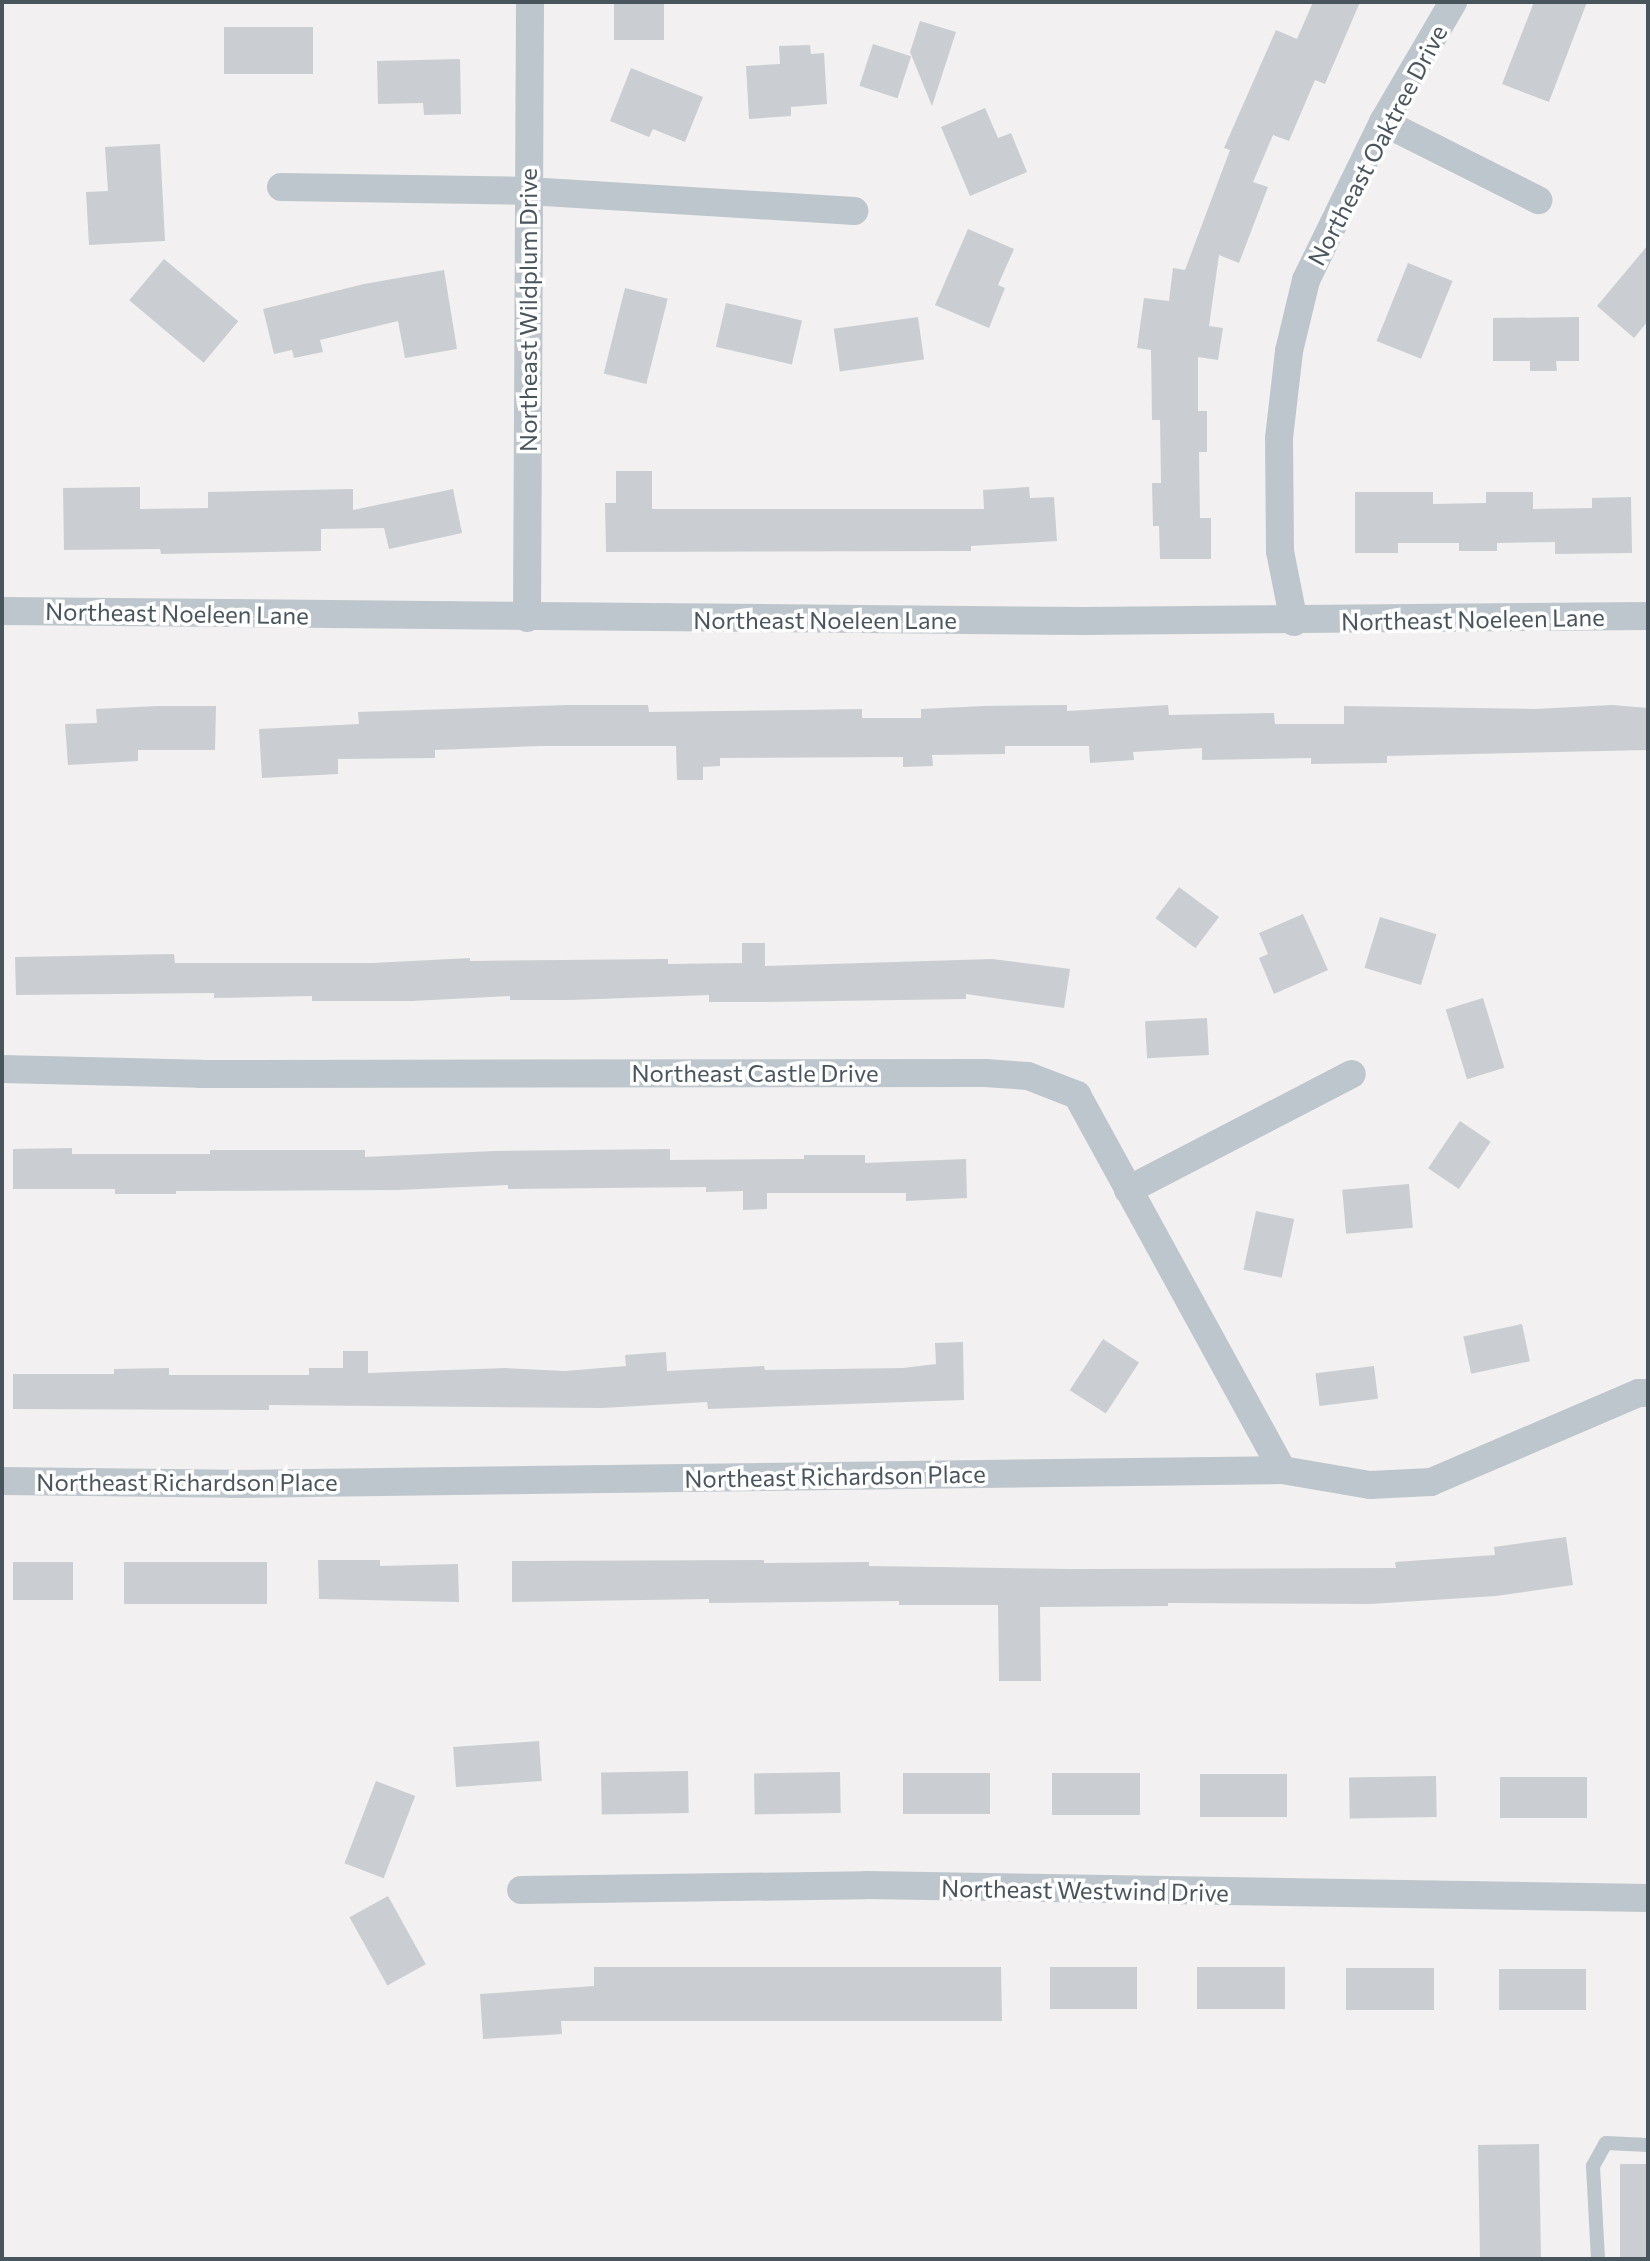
<!DOCTYPE html>
<html>
<head>
<meta charset="utf-8">
<style>
  body { margin:0 }
  #map { position:relative; width:1650px; height:2261px; overflow:hidden; background:#f2f0f0; font-family:Commissioner,sans-serif }
  div>[style] { position:absolute }
  [style*='--x'] { left:calc(var(--x)*1px); top:calc(var(--y)*1px); width:calc(var(--w)*1px); rotate:calc(var(--a)*1deg) }
  .building>* { inset:0; background:#caced2; transform-origin:0 0 }
  .lane>* { height:14px; margin:-7px; padding:0 7px; transform-origin:7px; border-radius:7px; background:#bdc6cc }
  .street>* { height:28px; margin:-14px; padding:0 14px; transform-origin:14px; border-radius:14px; background:#bdc6cc }
  span { translate:-50% -50%; white-space:nowrap; text-align:center; line-height:1.15; -webkit-text-stroke:7px #fff; paint-order:stroke }
  .street-label { font-size:24px; color:#49555c }
  .frame { position:absolute; inset:0; border:4px solid #49555c; pointer-events:none }
</style>
</head>
<body>
<div id="map">
  <div class="building">
    <div style="left:614px;top:2px;width:50px;height:38px"></div>
    <div style="clip-path:polygon(1313px 2px,1360px 2px,1325px 84px,1315px 80px,1289px 141px,1273px 135px,1253px 182px,1268px 187px,1239px 263px,1219px 255px,1209px 326px,1223px 328px,1218px 360px,1198px 357px,1198px 411px,1207px 411px,1207px 452px,1199px 452px,1200px 518px,1211px 518px,1211px 559px,1160px 559px,1159px 526px,1153px 526px,1152px 483px,1161px 483px,1160px 420px,1152px 420px,1151px 350px,1137px 348px,1144px 298px,1169px 301px,1173px 268px,1185px 270px,1230px 150px,1224px 148px,1276px 30px,1297px 39px)"></div>
    <div style="clip-path:polygon(1534px 2px,1587px 2px,1549px 102px,1502px 84px)"></div>
    <div style="clip-path:polygon(920px 21px,956px 32px,932px 106px,910px 52px)"></div>
    <div style="left:313px;top:27px;width:47px;height:89px;rotate:90deg"></div>
    <div style="left:873px;top:44px;width:40px;height:44px;rotate:18deg"></div>
    <div style="clip-path:polygon(810px 45px,811px 54px,824px 53px,827px 104px,791px 107px,791px 116px,749px 119px,746px 66px,780px 64px,779px 46px)"></div>
    <div style="clip-path:polygon(460px 59px,461px 114px,424px 115px,423px 103px,378px 104px,377px 61px)"></div>
    <div style="clip-path:polygon(631px 68px,703px 97px,685px 142px,653px 129px,649px 137px,610px 121px)"></div>
    <div style="clip-path:polygon(985px 108px,998px 138px,1011px 133px,1027px 172px,970px 196px,941px 127px)"></div>
    <div style="clip-path:polygon(160px 144px,165px 241px,89px 245px,86px 192px,108px 191px,105px 147px)"></div>
    <div style="clip-path:polygon(968px 229px,1014px 249px,998px 285px,1005px 288px,989px 328px,935px 305px)"></div>
    <div style="clip-path:polygon(1648px 245px,1648px 321px,1634px 338px,1597px 306px)"></div>
    <div style="left:164px;top:259px;width:97px;height:54px;rotate:40deg"></div>
    <div style="left:1408px;top:263px;width:48px;height:84px;rotate:22deg"></div>
    <div style="clip-path:polygon(444px 270px,457px 349px,405px 358px,398px 321px,320px 340px,323px 352px,294px 358px,292px 350px,274px 354px,263px 309px,364px 284px)"></div>
    <div style="left:625px;top:288px;width:44px;height:88px;rotate:14deg"></div>
    <div style="left:726px;top:303px;width:78px;height:45px;rotate:13deg"></div>
    <div style="left:918px;top:317px;width:43px;height:85px;rotate:82deg"></div>
    <div style="clip-path:polygon(1579px 317px,1579px 361px,1556px 361px,1557px 371px,1530px 371px,1530px 361px,1493px 361px,1493px 318px)"></div>
    <div style="clip-path:polygon(616px 471px,652px 471px,652px 509px,984px 509px,983px 490px,1029px 487px,1030px 498px,1054px 497px,1057px 541px,971px 546px,971px 551px,606px 552px,605px 503px,616px 503px)"></div>
    <div style="clip-path:polygon(140px 487px,140px 509px,208px 508px,208px 492px,353px 489px,353px 510px,453px 489px,462px 533px,389px 549px,384px 528px,321px 529px,321px 551px,161px 554px,160px 549px,64px 550px,63px 488px)"></div>
    <div style="clip-path:polygon(1355px 492px,1433px 492px,1433px 504px,1486px 503px,1486px 492px,1533px 492px,1533px 509px,1592px 508px,1592px 498px,1631px 497px,1632px 553px,1555px 554px,1555px 542px,1497px 543px,1497px 551px,1459px 551px,1459px 543px,1398px 543px,1398px 553px,1355px 553px)"></div>
    <div style="clip-path:polygon(566px 705px,648px 705px,649px 712px,862px 709px,862px 718px,921px 718px,921px 709px,984px 706px,1067px 705px,1067px 711px,1168px 705px,1169px 715px,1274px 713px,1275px 724px,1344px 724px,1344px 706px,1535px 709px,1612px 705px,1648px 708px,1648px 750px,1387px 756px,1387px 763px,1311px 764px,1311px 758px,1202px 760px,1202px 748px,1133px 752px,1134px 760px,1090px 763px,1089px 746px,1005px 746px,1005px 754px,932px 755px,933px 766px,903px 767px,903px 757px,720px 758px,720px 766px,703px 767px,703px 780px,677px 780px,676px 746px,540px 746px,435px 750px,435px 758px,338px 759px,338px 774px,262px 778px,259px 729px,359px 724px,358px 712px)"></div>
    <div style="clip-path:polygon(158px 706px,216px 706px,215px 750px,138px 750px,138px 761px,68px 765px,65px 724px,97px 723px,96px 709px)"></div>
    <div style="left:1179px;top:887px;width:50px;height:39px;rotate:37deg"></div>
    <div style="clip-path:polygon(1303px 914px,1328px 970px,1274px 994px,1259px 958px,1268px 954px,1259px 933px)"></div>
    <div style="left:1380px;top:917px;width:59px;height:53px;rotate:17deg"></div>
    <div style="clip-path:polygon(742px 943px,765px 943px,765px 966px,992px 959px,1070px 969px,1064px 1008px,966px 994px,966px 999px,766px 1002px,709px 1002px,709px 995px,571px 1000px,510px 1000px,510px 996px,412px 1001px,312px 1001px,312px 996px,214px 998px,214px 993px,16px 995px,15px 957px,174px 954px,175px 963px,373px 963px,470px 958px,470px 961px,668px 959px,668px 964px,742px 963px)"></div>
    <div style="left:1483px;top:998px;width:73px;height:39px;rotate:73deg"></div>
    <div style="left:1207px;top:1018px;width:37px;height:62px;rotate:87deg"></div>
    <div style="left:1460px;top:1121px;width:37px;height:57px;rotate:34deg"></div>
    <div style="clip-path:polygon(72px 1148px,72px 1154px,210px 1154px,210px 1150px,365px 1150px,365px 1157px,494px 1151px,670px 1149px,670px 1160px,804px 1159px,804px 1155px,865px 1155px,865px 1163px,966px 1159px,967px 1198px,906px 1201px,906px 1193px,767px 1193px,767px 1209px,743px 1210px,743px 1191px,706px 1192px,706px 1187px,508px 1189px,508px 1185px,398px 1190px,176px 1191px,176px 1194px,115px 1194px,115px 1189px,13px 1189px,13px 1149px)"></div>
    <div style="left:1409px;top:1184px;width:44px;height:67px;rotate:85deg"></div>
    <div style="left:1256px;top:1211px;width:39px;height:60px;rotate:12deg"></div>
    <div style="left:1522px;top:1324px;width:38px;height:60px;rotate:78deg"></div>
    <div style="left:1103px;top:1339px;width:43px;height:61px;rotate:33deg"></div>
    <div style="clip-path:polygon(963px 1342px,964px 1400px,708px 1409px,707px 1402px,602px 1408px,269px 1405px,269px 1410px,13px 1409px,13px 1374px,114px 1374px,114px 1369px,169px 1368px,169px 1375px,309px 1375px,309px 1368px,343px 1368px,343px 1351px,368px 1351px,368px 1373px,505px 1368px,565px 1371px,626px 1366px,625px 1355px,666px 1352px,667px 1371px,764px 1366px,765px 1370px,903px 1368px,936px 1364px,935px 1343px)"></div>
    <div style="left:1374px;top:1366px;width:33px;height:59px;rotate:83deg"></div>
    <div style="clip-path:polygon(1566px 1537px,1573px 1585px,1496px 1596px,1370px 1604px,1168px 1603px,1168px 1606px,1040px 1607px,1041px 1681px,999px 1681px,998px 1605px,899px 1605px,899px 1601px,709px 1603px,709px 1599px,512px 1602px,512px 1561px,764px 1560px,764px 1563px,869px 1562px,869px 1566px,1070px 1569px,1396px 1568px,1395px 1562px,1495px 1555px,1494px 1547px)"></div>
    <div style="clip-path:polygon(318px 1560px,380px 1560px,380px 1566px,458px 1564px,459px 1602px,319px 1599px)"></div>
    <div style="left:13px;top:1562px;width:60px;height:38px"></div>
    <div style="left:267px;top:1562px;width:42px;height:143px;rotate:90deg"></div>
    <div style="left:539px;top:1741px;width:40px;height:86px;rotate:86deg"></div>
    <div style="left:688px;top:1771px;width:42px;height:87px;rotate:89deg"></div>
    <div style="left:840px;top:1772px;width:41px;height:86px;rotate:89deg"></div>
    <div style="left:990px;top:1773px;width:41px;height:87px;rotate:90deg"></div>
    <div style="left:1140px;top:1773px;width:42px;height:88px;rotate:90deg"></div>
    <div style="left:1287px;top:1774px;width:43px;height:87px;rotate:90deg"></div>
    <div style="left:1436px;top:1776px;width:41px;height:87px;rotate:89deg"></div>
    <div style="left:1500px;top:1777px;width:87px;height:41px"></div>
    <div style="left:376px;top:1781px;width:42px;height:88px;rotate:21deg"></div>
    <div style="left:388px;top:1896px;width:78px;height:44px;rotate:61deg"></div>
    <div style="clip-path:polygon(594px 1967px,1001px 1967px,1002px 2021px,561px 2021px,562px 2034px,483px 2039px,480px 1994px,594px 1986px)"></div>
    <div style="left:1050px;top:1967px;width:87px;height:42px"></div>
    <div style="left:1285px;top:1967px;width:42px;height:88px;rotate:90deg"></div>
    <div style="left:1346px;top:1968px;width:88px;height:42px"></div>
    <div style="left:1499px;top:1969px;width:87px;height:41px"></div>
    <div style="left:1539px;top:2144px;width:115px;height:61px;rotate:89deg"></div>
    <div style="left:1620px;top:2164px;width:28px;height:95px"></div>
  </div>
  <div class="lane">
    <div style="--x:1598;--y:2259;--w:93;--a:-93.1"></div>
    <div style="--x:1593;--y:2166;--w:26;--a:-61"></div>
    <div style="--x:1606;--y:2143;--w:42;--a:2.7"></div>
  </div>
  <div class="street">
    <div style="--x:1383;--y:122;--w:174;--a:26.7"></div>
    <div style="--x:281;--y:187;--w:247;--a:0.9"></div>
    <div style="--x:528;--y:191;--w:327;--a:3.5"></div>
    <div style="--x:2;--y:611;--w:1080;--a:0.53"></div>
    <div style="--x:1082;--y:621;--w:566;--a:-0.51"></div>
    <div style="--x:527;--y:618;--w:616;--a:-89.72"></div>
    <div style="--x:1294;--y:622;--w:72;--a:-101.2"></div>
    <div style="--x:1280;--y:551;--w:113;--a:-90.5"></div>
    <div style="--x:1279;--y:438;--w:88;--a:-83.4"></div>
    <div style="--x:1289;--y:351;--w:73;--a:-76.5"></div>
    <div style="--x:1306;--y:280;--w:176;--a:-64"></div>
    <div style="--x:1383;--y:122;--w:139;--a:-59.7"></div>
    <div style="--x:2;--y:1069;--w:198;--a:1.4"></div>
    <div style="--x:200;--y:1074;--w:785;--a:-0.07"></div>
    <div style="--x:985;--y:1073;--w:43;--a:4"></div>
    <div style="--x:1028;--y:1076;--w:53;--a:21.2"></div>
    <div style="--x:1077;--y:1095;--w:427;--a:61.3"></div>
    <div style="--x:1128;--y:1190;--w:252;--a:-27.4"></div>
    <div style="--x:2;--y:1481;--w:230;--a:0.7"></div>
    <div style="--x:232;--y:1484;--w:1050;--a:-0.76"></div>
    <div style="--x:1282;--y:1470;--w:89;--a:9.7"></div>
    <div style="--x:1370;--y:1485;--w:61;--a:-2.8"></div>
    <div style="--x:1431;--y:1482;--w:226;--a:-23.2"></div>
    <div style="--x:1639;--y:1393;--w:9;--a:0"></div>
    <div style="--x:521;--y:1890;--w:345;--a:-0.8"></div>
    <div style="--x:866;--y:1885;--w:782;--a:0.95"></div>
  </div>
  <div class="street-label">
    <span style="left:1377px;top:145px;rotate:-62deg">Northeast Oaktree Drive</span>
    <span style="left:528px;top:310px;rotate:-90deg">Northeast Wildplum Drive</span>
    <span style="left:177px;top:613px;rotate:1deg">Northeast Noeleen Lane</span>
    <span style="left:1473px;top:619px;rotate:-1deg">Northeast Noeleen Lane</span>
    <span style="left:825px;top:620px">Northeast Noeleen Lane</span>
    <span style="left:755px;top:1073px">Northeast Castle Drive</span>
    <span style="left:835px;top:1476px;rotate:-1deg">Northeast Richardson Place</span>
    <span style="left:187px;top:1482px">Northeast Richardson Place</span>
    <span style="left:1085px;top:1890px;rotate:1deg">Northeast Westwind Drive</span>
  </div>
  <div class="frame"></div>
</div>
</body>
</html>
